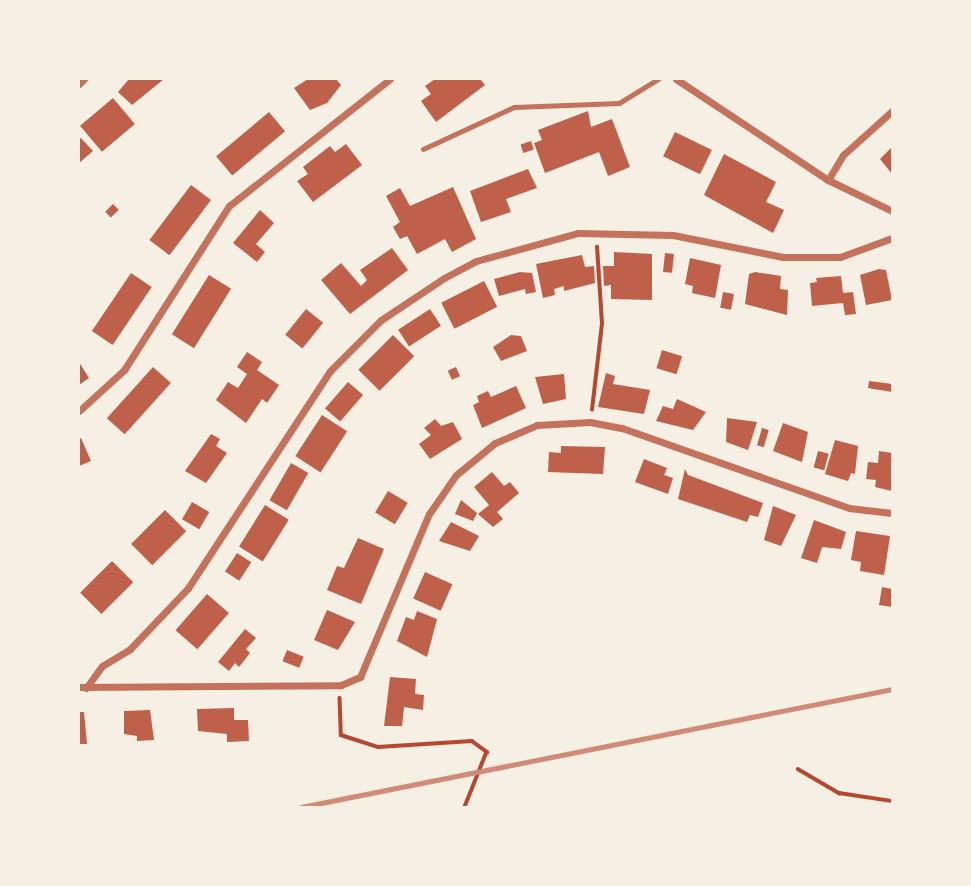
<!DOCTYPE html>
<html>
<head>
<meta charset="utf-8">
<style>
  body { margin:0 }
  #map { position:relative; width:971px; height:886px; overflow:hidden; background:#f6efe4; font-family:"Fira Sans Condensed",sans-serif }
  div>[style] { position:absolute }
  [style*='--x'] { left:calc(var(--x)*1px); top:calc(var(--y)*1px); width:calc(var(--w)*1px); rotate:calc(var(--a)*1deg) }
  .building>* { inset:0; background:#bf614a; transform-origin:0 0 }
  .path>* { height:3.5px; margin:-1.75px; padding:0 1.75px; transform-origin:1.75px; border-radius:1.75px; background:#b5482f }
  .service>* { height:5px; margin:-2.5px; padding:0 2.5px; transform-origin:2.5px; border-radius:2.5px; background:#c5725c }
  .minor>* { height:7px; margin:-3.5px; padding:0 3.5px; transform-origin:3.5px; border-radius:3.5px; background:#c5725c }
  .rail>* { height:5px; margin:-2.5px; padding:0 2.5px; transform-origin:2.5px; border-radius:2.5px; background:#cf8b77 }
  span { translate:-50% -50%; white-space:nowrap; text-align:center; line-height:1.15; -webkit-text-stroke:5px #f6efe4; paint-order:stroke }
  .frame { position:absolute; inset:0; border:80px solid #f6efe4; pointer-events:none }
</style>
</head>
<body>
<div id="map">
  <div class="building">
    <div style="clip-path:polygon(129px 79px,164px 79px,132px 105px,118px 92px)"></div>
    <div style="clip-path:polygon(308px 79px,336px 79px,341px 85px,327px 103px,310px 110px,294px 88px)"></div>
    <div style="clip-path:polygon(435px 79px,480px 79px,485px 85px,436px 122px,421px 101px,431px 94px,425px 86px)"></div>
    <div style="left:113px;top:98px;width:34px;height:43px;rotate:50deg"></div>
    <div style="clip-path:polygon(588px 111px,591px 127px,612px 119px,630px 167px,608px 176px,599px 152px,545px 173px,534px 143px,542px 140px,538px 130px)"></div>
    <div style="left:269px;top:112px;width:25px;height:69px;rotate:50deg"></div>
    <div style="left:675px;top:132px;width:41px;height:27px;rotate:26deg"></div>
    <div style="clip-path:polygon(81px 138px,93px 151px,79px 163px,79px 139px)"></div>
    <div style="left:531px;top:141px;width:9px;height:11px;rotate:72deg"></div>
    <div style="clip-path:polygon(346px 144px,362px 165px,313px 202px,297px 181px,308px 174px,303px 167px,330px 146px,335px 152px)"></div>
    <div style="clip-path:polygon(892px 147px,892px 174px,880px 159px)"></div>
    <div style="clip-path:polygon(724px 154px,776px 182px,766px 202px,784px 210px,773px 233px,704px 195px)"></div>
    <div style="clip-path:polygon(528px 169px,537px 188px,506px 199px,511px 212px,481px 222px,470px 191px)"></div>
    <div style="left:191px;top:185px;width:25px;height:69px;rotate:37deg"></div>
    <div style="clip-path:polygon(453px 187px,476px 239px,452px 252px,445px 239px,417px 254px,407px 236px,400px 239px,393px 227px,400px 222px,386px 196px,400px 188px,410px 206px)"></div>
    <div style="left:113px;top:204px;width:8px;height:11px;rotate:45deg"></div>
    <div style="clip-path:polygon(260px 210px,274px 223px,256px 244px,265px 252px,257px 262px,233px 243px)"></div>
    <div style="clip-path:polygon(392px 248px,408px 270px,350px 314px,321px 280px,341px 263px,361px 286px,367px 280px,360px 270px)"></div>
    <div style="clip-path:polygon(614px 252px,652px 254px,652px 300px,611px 299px,611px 285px,604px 286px,603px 266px,614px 266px)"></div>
    <div style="left:665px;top:253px;width:9px;height:19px;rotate:6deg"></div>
    <div style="clip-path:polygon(582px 255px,585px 267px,594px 266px,595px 283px,564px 291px,564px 286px,554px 289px,555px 295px,543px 298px,536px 264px)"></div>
    <div style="clip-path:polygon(690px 258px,721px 265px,715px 298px,692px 293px,693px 286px,685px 284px)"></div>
    <div style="clip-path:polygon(879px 269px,886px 270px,892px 300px,866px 305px,860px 275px)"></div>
    <div style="clip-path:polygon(520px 272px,532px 273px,536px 292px,526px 294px,525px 289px,499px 296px,494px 279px)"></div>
    <div style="clip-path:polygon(755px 272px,781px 276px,780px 289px,788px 290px,787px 315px,745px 304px,749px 274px)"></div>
    <div style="left:131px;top:273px;width:25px;height:70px;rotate:34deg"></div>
    <div style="left:209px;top:275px;width:26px;height:70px;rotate:32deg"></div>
    <div style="clip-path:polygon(841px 276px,843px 293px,853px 292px,856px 314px,845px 315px,843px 303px,812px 306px,810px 283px,817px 282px,816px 278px)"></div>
    <div style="left:484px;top:281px;width:29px;height:48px;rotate:63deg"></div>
    <div style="left:723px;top:292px;width:11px;height:16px;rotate:10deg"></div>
    <div style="left:306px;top:309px;width:22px;height:33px;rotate:39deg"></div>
    <div style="left:430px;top:309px;width:20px;height:38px;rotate:57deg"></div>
    <div style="left:393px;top:335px;width:30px;height:49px;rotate:45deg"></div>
    <div style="clip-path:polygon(511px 335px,521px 336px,527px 351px,501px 361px,493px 347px)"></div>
    <div style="left:662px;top:350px;width:21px;height:19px;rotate:17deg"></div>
    <div style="clip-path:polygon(247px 352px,262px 362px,257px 370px,279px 385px,267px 403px,262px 399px,246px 423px,216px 400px,228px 382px,238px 388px,247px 374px,237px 367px)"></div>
    <div style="clip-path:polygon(79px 362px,89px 378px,79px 385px)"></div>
    <div style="left:153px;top:367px;width:24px;height:69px;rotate:42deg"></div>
    <div style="left:456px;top:367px;width:10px;height:9px;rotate:66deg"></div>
    <div style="clip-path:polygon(606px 373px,615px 376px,613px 384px,650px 390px,644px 414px,598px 407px)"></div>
    <div style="clip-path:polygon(564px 374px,566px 399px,543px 404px,535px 377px)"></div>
    <div style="clip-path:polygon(869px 381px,892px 384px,892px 392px,868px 388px)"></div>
    <div style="left:348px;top:382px;width:20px;height:35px;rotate:41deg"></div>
    <div style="clip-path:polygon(516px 386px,526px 408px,482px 428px,473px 405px,479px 402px,477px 396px,488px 391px,491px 397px)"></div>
    <div style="clip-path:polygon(677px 399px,706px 412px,693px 430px,656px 421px,663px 406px,673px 409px)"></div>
    <div style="left:322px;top:415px;width:30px;height:49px;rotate:33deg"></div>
    <div style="clip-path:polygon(727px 418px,757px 422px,748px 450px,726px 442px)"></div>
    <div style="clip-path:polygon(435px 419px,441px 426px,453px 422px,462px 439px,430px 459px,419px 444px,431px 435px,424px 428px)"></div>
    <div style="clip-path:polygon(783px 423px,808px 432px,802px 462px,773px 451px)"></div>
    <div style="left:762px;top:428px;width:7px;height:18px;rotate:16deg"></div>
    <div style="clip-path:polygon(211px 434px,220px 439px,216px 446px,227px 453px,206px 483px,185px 471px)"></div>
    <div style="clip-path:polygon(81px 438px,91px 461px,79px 466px,79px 439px)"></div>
    <div style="clip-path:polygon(835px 440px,858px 446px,855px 474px,851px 473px,848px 481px,825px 474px)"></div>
    <div style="clip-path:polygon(561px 446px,605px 447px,603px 474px,548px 472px,549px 452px,561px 453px)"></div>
    <div style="left:818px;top:451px;width:11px;height:17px;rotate:15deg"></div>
    <div style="clip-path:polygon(879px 451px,892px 453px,892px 491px,875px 487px,876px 480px,866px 479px,868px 462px,878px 463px)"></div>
    <div style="clip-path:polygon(644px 459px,667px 468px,664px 475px,673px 478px,668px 494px,635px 482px)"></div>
    <div style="left:291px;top:463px;width:20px;height:43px;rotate:30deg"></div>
    <div style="clip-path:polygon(685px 469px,688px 475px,763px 503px,758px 517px,750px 515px,747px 522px,678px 499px)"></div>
    <div style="clip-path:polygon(492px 472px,504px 486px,510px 482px,519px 493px,497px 512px,503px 519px,493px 527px,478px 514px,489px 505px,474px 487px)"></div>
    <div style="left:388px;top:491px;width:23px;height:25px;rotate:31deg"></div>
    <div style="clip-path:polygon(461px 500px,477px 513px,473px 521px,455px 514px)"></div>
    <div style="left:192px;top:502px;width:20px;height:20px;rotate:30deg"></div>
    <div style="left:265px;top:505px;width:28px;height:49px;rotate:32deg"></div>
    <div style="clip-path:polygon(773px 506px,796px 515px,781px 546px,764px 540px)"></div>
    <div style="left:165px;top:510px;width:30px;height:48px;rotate:45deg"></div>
    <div style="clip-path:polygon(814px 520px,846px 532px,841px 549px,822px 547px,817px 563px,801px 558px)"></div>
    <div style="clip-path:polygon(451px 522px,479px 536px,470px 551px,439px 541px)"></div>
    <div style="clip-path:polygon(856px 531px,890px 536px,884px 575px,860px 571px,861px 562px,851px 560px)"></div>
    <div style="clip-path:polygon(358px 538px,384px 549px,361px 604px,327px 590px,337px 566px,344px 568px)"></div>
    <div style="left:237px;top:553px;width:17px;height:22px;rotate:33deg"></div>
    <div style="left:112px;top:561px;width:30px;height:45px;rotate:45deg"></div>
    <div style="left:425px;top:572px;width:30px;height:29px;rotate:24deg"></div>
    <div style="clip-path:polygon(882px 587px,892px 589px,892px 607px,879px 605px)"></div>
    <div style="left:207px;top:594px;width:29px;height:48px;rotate:41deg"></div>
    <div style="clip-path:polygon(327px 610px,355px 622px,338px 650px,314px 640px)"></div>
    <div style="clip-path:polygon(417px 611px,437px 619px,427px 657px,397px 641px,406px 617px,414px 620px)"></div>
    <div style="clip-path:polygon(245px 629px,256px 638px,246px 649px,250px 653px,239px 667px,235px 663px,229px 671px,218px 662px)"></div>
    <div style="left:287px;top:650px;width:18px;height:12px;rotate:22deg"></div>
    <div style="clip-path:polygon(390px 677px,416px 679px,415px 694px,424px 695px,423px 710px,404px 707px,402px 726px,384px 726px)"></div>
    <div style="clip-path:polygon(234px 708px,234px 720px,248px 720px,249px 741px,227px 742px,227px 734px,198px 731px,197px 709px)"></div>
    <div style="clip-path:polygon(150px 710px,154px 740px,137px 741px,137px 736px,124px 734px,124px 711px)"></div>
    <div style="clip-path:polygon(79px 712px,84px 712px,87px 744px,79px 744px)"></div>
  </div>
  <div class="path">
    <div style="--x:592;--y:410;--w:87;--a:-83.4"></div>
    <div style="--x:602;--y:324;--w:77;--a:-93.7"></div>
    <div style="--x:340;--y:698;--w:37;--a:88"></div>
    <div style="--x:341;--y:735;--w:39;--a:18"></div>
    <div style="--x:378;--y:747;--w:94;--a:-3.7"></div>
    <div style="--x:472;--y:741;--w:19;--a:36"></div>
    <div style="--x:487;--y:752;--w:59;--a:111.8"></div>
    <div style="--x:798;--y:769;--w:48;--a:30.3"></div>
    <div style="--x:839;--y:793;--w:54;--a:8.6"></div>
  </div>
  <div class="service">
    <div style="--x:423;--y:149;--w:100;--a:-24.8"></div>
    <div style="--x:514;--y:107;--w:105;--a:-2.2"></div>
    <div style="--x:619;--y:103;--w:46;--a:-31.6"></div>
  </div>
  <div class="minor">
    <div style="--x:676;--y:79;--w:182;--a:33.6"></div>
    <div style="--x:828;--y:180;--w:71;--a:25.8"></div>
    <div style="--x:79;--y:84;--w:7;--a:-45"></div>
    <div style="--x:828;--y:180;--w:29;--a:-59"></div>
    <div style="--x:843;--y:155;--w:66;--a:-41.9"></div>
    <div style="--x:79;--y:411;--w:61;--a:-42.3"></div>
    <div style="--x:124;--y:370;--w:195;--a:-57.4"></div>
    <div style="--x:229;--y:206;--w:205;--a:-38.3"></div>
    <div style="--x:79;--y:687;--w:262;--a:-0.4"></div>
    <div style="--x:341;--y:685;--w:21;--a:-23"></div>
    <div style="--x:360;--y:677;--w:177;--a:-67.1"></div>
    <div style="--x:429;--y:514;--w:47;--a:-55.3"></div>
    <div style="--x:456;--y:475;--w:50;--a:-39.4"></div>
    <div style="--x:495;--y:443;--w:46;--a:-23.2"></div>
    <div style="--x:537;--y:425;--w:53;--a:-3.2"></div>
    <div style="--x:590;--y:422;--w:33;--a:11"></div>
    <div style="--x:622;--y:428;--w:241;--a:19.4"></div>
    <div style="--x:849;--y:508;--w:43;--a:6.6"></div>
    <div style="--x:86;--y:688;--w:27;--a:-54"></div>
    <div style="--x:102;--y:666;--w:33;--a:-31"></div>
    <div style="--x:130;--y:649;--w:84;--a:-46.4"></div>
    <div style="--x:188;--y:588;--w:259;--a:-56.8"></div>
    <div style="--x:330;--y:371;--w:72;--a:-45"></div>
    <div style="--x:381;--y:320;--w:76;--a:-33.7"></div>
    <div style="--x:444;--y:278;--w:36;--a:-28"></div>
    <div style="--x:476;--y:261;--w:106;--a:-15.4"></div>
    <div style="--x:578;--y:233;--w:95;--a:1.2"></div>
    <div style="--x:673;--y:235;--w:112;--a:11.3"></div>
    <div style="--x:783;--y:257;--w:57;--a:0"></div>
    <div style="--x:840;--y:257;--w:55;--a:-20.1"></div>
  </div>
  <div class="rail">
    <div style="--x:301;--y:807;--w:603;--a:-11.29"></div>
  </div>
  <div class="frame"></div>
</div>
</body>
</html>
